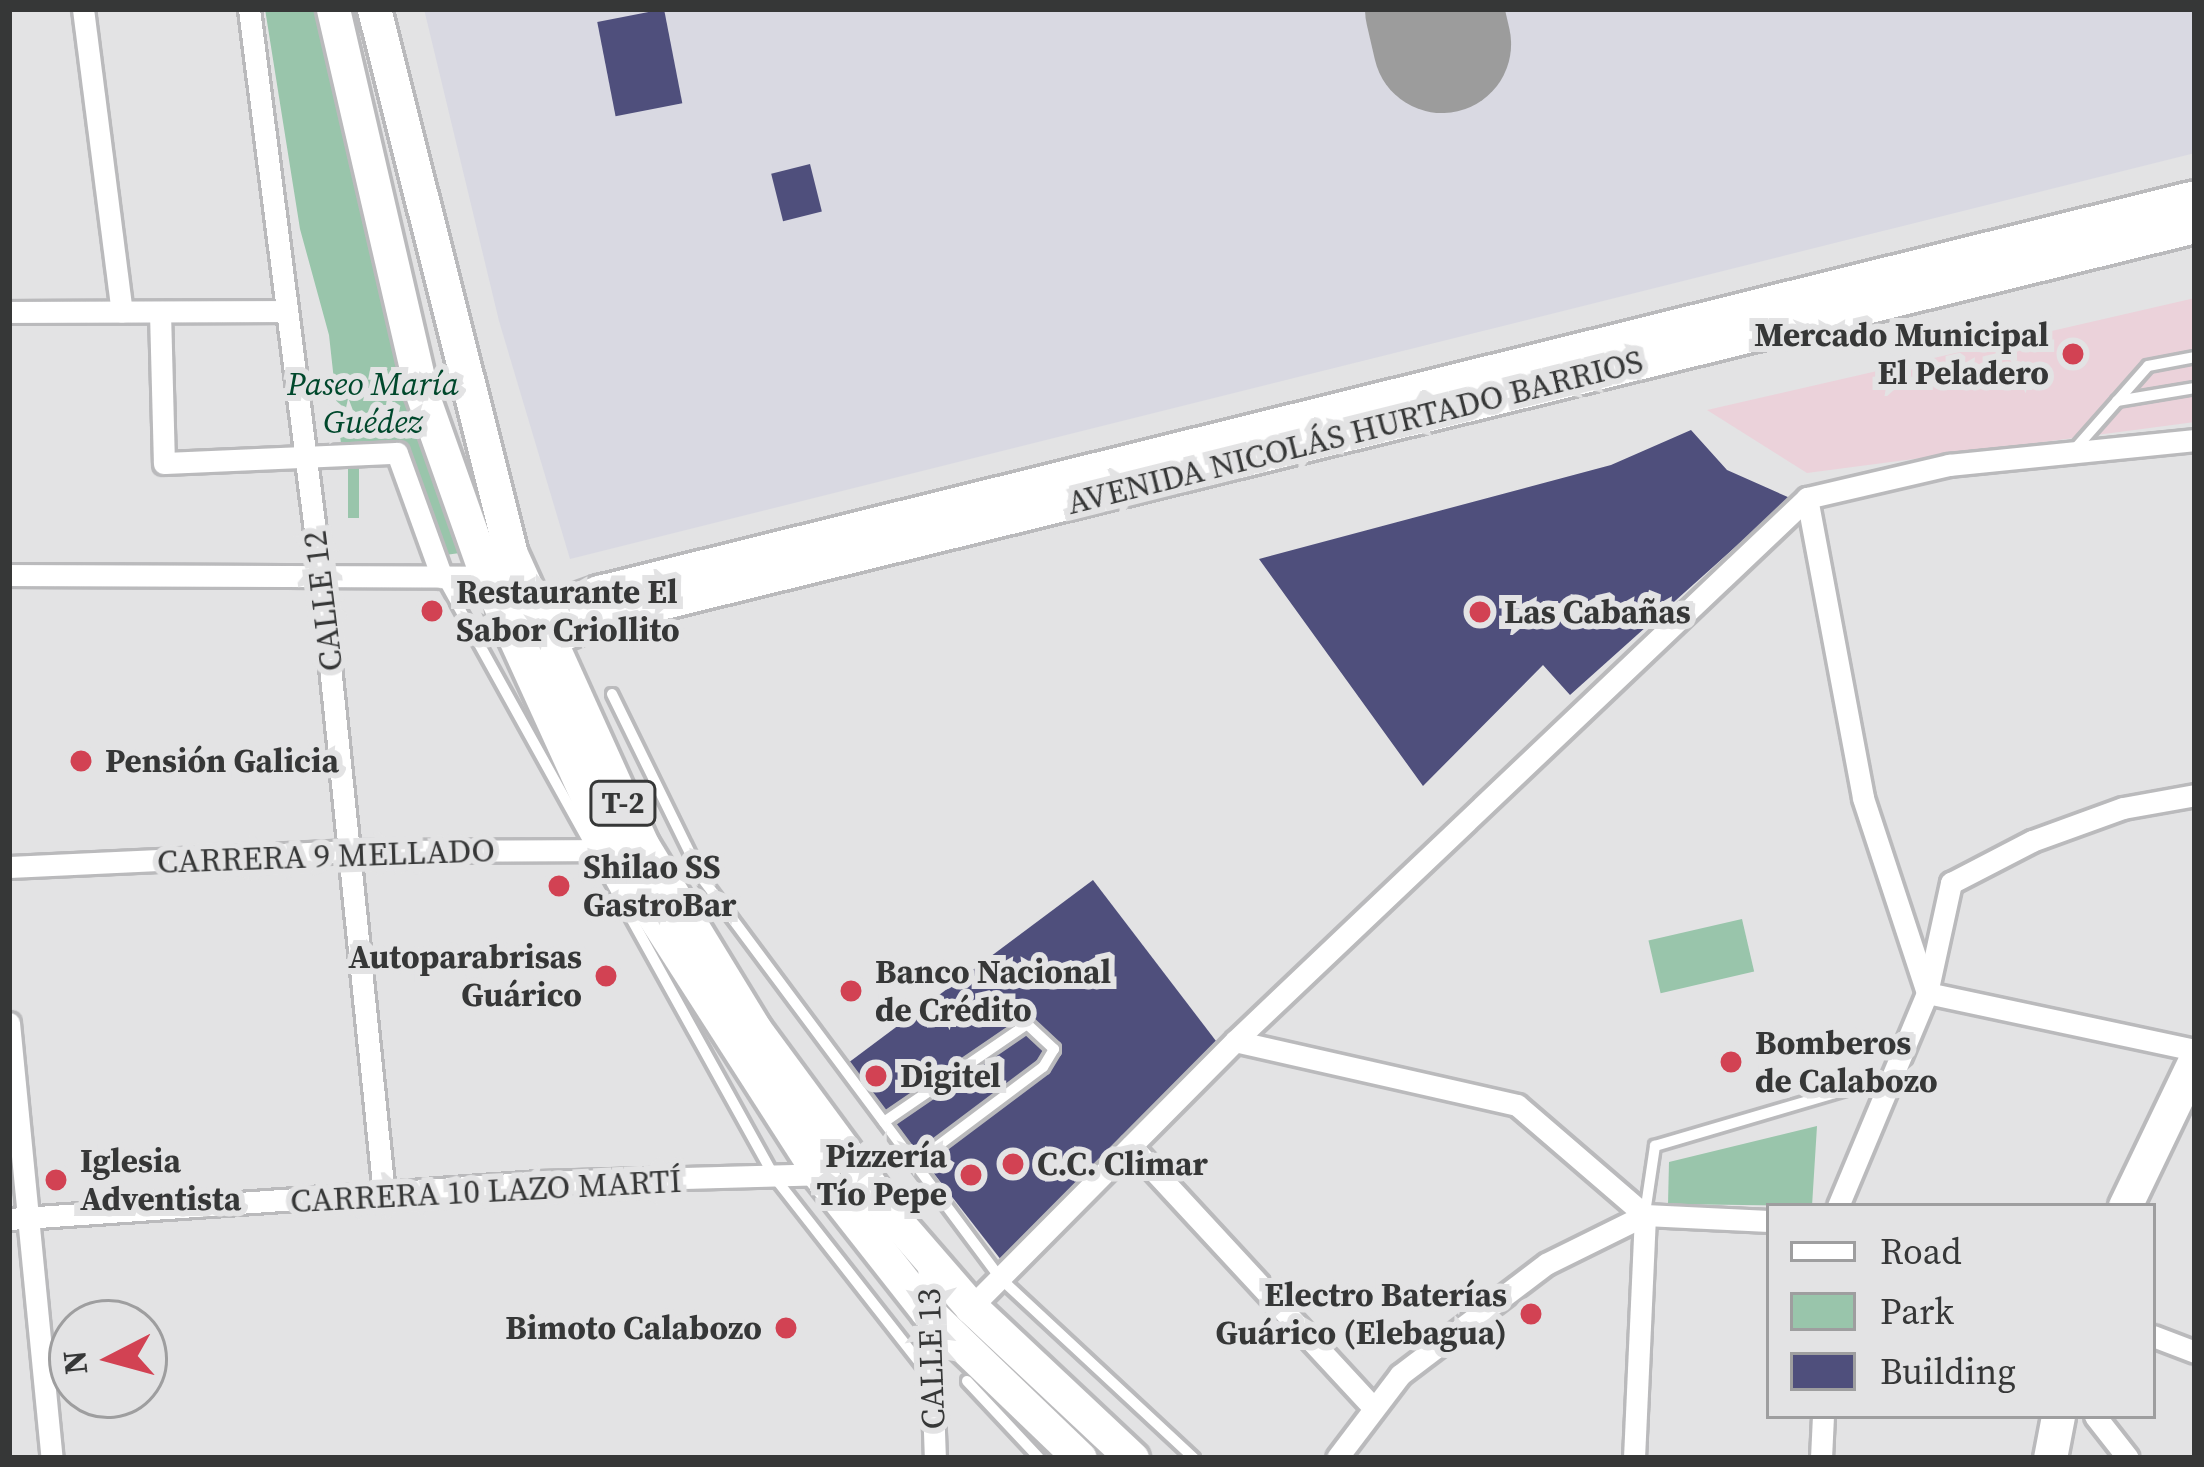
<!DOCTYPE html>
<html>
<head>
<meta charset="utf-8">
<style>
  body { margin:0 }
  #map { position:relative; width:2204px; height:1467px; overflow:hidden; background:#e3e3e4; font-family:"Source Serif 4",serif }
  div>[style] { position:absolute }
  [style*='--x'] { left:calc(var(--x)*1px); top:calc(var(--y)*1px); width:calc(var(--w)*1px); rotate:calc(var(--a)*1deg) }
  .commercial>* { inset:0; background:#ebd2da }
  .built>* { inset:0; background:#d9d9e2 }
  .green>* { inset:0; background:#99c5ab; transform-origin:0 0 }
  .runway>* { height:138px; margin:-69px; padding:0 69px; transform-origin:69px; border-radius:69px; background:#9c9c9c }
  .building>* { inset:0; background:#4f4f7c; transform-origin:0 0 }
  .roads { filter:drop-shadow(3px 0 #bababc) drop-shadow(-3px 0 #bababc) drop-shadow(0 3px #bababc) drop-shadow(0 -3px #bababc) }
  .service>* { height:10px; margin:-5px; padding:0 5px; transform-origin:5px; border-radius:5px; background:#fff }
  .minor>* { height:21px; margin:-10.5px; padding:0 10.5px; transform-origin:10.5px; border-radius:10.5px; background:#fff }
  .primary>* { height:33px; margin:-16.5px; padding:0 16.5px; transform-origin:16.5px; border-radius:16.5px; background:#fff }
  .trunk>* { height:33px; margin:-16.5px; padding:0 16.5px; transform-origin:16.5px; border-radius:16.5px; background:#fff }
  .dots>* { width:33px; height:33px; translate:-50% -50%; box-sizing:border-box; border:6px solid #e3e3e4; border-radius:50% }
  span { translate:-50% -50%; white-space:nowrap; text-align:center; line-height:1.15; -webkit-text-stroke:12px #e3e3e4; paint-order:stroke }
  .shield-label span { padding:3px 9px; background:#e3e3e4; border:3px solid; border-radius:9px; -webkit-text-stroke-width:0 }
  .shield-label { font-size:30px; color:#363737; font-weight:700 }
  .poi-label { font-size:33px; color:#363737; font-weight:700 }
  .right { translate:-100% -50%; text-align:right }
  .left { translate:0 -50%; text-align:left }
  .park-label { font-size:33px; color:#00482c; font-style:italic }
  .street-label { font-size:33px; color:#363737 }
  .frame { position:absolute; inset:0; border:12px solid #363737; pointer-events:none }
  .legend { position:absolute; left:1766px; top:1203px; width:390px; height:216px; box-sizing:border-box; background:#e3e3e4; border:3px solid #9e9e9f; margin:0; padding:15px 21px; list-style:none; font-size:36px; color:#363737 }
  .legend li { display:flex; align-items:center; gap:24px; height:60px }
  .legend b { width:60px; border:3px solid #9e9e9f }
  .north { position:absolute; left:48px; top:1299px; width:120px; height:120px; box-sizing:border-box; background:#e3e3e4; border:3px solid #9e9e9f; border-radius:50%; rotate:264deg; font-size:33px; font-weight:700; line-height:48px; text-align:center; color:#363737 }
  .north::after { content:''; display:block; margin:auto; width:42px; height:54px; background:#d24253; clip-path:polygon(50% 0,100% 100%,50% 72%,0 100%) }
</style>
</head>
<body>
<div id="map">
  <div class="commercial">
    <div style="clip-path:polygon(2195px 298px,2195px 422px,1807px 473px,1707px 410px)"></div>
  </div>
  <div class="built">
    <div style="clip-path:polygon(424px 9px,2195px 9px,2195px 153px,570px 559px,499px 321px)"></div>
  </div>
  <div class="green">
    <div style="clip-path:polygon(265px 9px,323px 9px,396px 358px,460px 553px,445px 555px,400px 441px,341px 444px,329px 335px,300px 229px)"></div>
    <div style="left:348px;top:9px;width:11px;height:509px"></div>
    <div style="left:1742px;top:919px;width:54px;height:96px;rotate:77deg"></div>
    <div style="clip-path:polygon(1817px 1126px,1812px 1206px,1668px 1204px,1669px 1162px)"></div>
  </div>
  <div class="runway">
    <div style="--x:1434;--y:9;--w:36;--a:77"></div>
  </div>
  <div class="building">
    <div style="left:664px;top:9px;width:96px;height:68px;rotate:79deg"></div>
    <div style="left:810px;top:164px;width:49px;height:40px;rotate:76deg"></div>
    <div style="clip-path:polygon(1691px 430px,1727px 470px,1790px 498px,1570px 695px,1543px 665px,1423px 786px,1259px 559px,1611px 465px)"></div>
    <div style="clip-path:polygon(1093px 880px,1216px 1041px,1005px 1265px,848px 1063px)"></div>
  </div>
  <div class="roads">
    <div class="service">
      <div style="--x:2117;--y:401;--w:79;--a:-9.5"></div>
      <div style="--x:2074;--y:450;--w:112;--a:-48.6"></div>
      <div style="--x:2148;--y:366;--w:48;--a:-10.8"></div>
      <div style="--x:442;--y:577;--w:687;--a:61.01"></div>
      <div style="--x:775;--y:1178;--w:246;--a:51.9"></div>
      <div style="--x:612;--y:694;--w:205;--a:63.9"></div>
      <div style="--x:702;--y:878;--w:499;--a:53.3"></div>
      <div style="--x:1000;--y:1278;--w:265;--a:42.9"></div>
      <div style="--x:884;--y:1122;--w:173;--a:-34.4"></div>
      <div style="--x:1027;--y:1024;--w:37;--a:43"></div>
      <div style="--x:1054;--y:1049;--w:21;--a:121"></div>
      <div style="--x:1043;--y:1067;--w:160;--a:143.1"></div>
      <div style="--x:1645;--y:1213;--w:68;--a:-81.5"></div>
      <div style="--x:1655;--y:1146;--w:244;--a:-16.4"></div>
      <div style="--x:967;--y:1381;--w:105;--a:46.9"></div>
    </div>
    <div class="minor">
      <div style="--x:83;--y:9;--w:305;--a:82.7"></div>
      <div style="--x:249;--y:9;--w:574;--a:82.79"></div>
      <div style="--x:321;--y:578;--w:619;--a:84.16"></div>
      <div style="--x:9;--y:312;--w:278;--a:-0.2"></div>
      <div style="--x:160;--y:312;--w:151;--a:88.5"></div>
      <div style="--x:164;--y:463;--w:233;--a:-2.5"></div>
      <div style="--x:397;--y:453;--w:132;--a:70.1"></div>
      <div style="--x:1807;--y:498;--w:305;--a:79.4"></div>
      <div style="--x:1863;--y:798;--w:205;--a:71.8"></div>
      <div style="--x:1927;--y:993;--w:274;--a:12"></div>
      <div style="--x:9;--y:575;--w:478;--a:0.2"></div>
      <div style="--x:9;--y:867;--w:342;--a:-2.7"></div>
      <div style="--x:351;--y:851;--w:268;--a:-0.2"></div>
      <div style="--x:9;--y:1023;--w:437;--a:84.4"></div>
      <div style="--x:1235;--y:1041;--w:789;--a:-43.51"></div>
      <div style="--x:1807;--y:498;--w:146;--a:-13.1"></div>
      <div style="--x:1949;--y:465;--w:247;--a:-5.8"></div>
      <div style="--x:1131;--y:1146;--w:357;--a:47.2"></div>
      <div style="--x:1838;--y:1206;--w:231;--a:-67.3"></div>
      <div style="--x:1927;--y:993;--w:113;--a:-77.7"></div>
      <div style="--x:1951;--y:883;--w:91;--a:-27.4"></div>
      <div style="--x:2032;--y:841;--w:97;--a:-19.9"></div>
      <div style="--x:2123;--y:808;--w:73;--a:-10.2"></div>
      <div style="--x:9;--y:1219;--w:531;--a:-3.99"></div>
      <div style="--x:539;--y:1182;--w:280;--a:-1.6"></div>
      <div style="--x:928;--y:1260;--w:198;--a:88"></div>
      <div style="--x:971;--y:1307;--w:375;--a:-45.2"></div>
      <div style="--x:1235;--y:1041;--w:289;--a:12.8"></div>
      <div style="--x:1517;--y:1105;--w:169;--a:40.7"></div>
      <div style="--x:1645;--y:1215;--w:110;--a:153.7"></div>
      <div style="--x:1546;--y:1264;--w:183;--a:142.8"></div>
      <div style="--x:1400;--y:1375;--w:104;--a:127.2"></div>
      <div style="--x:2153;--y:1336;--w:45;--a:20.9"></div>
      <div style="--x:2095;--y:1416;--w:53;--a:51.8"></div>
      <div style="--x:1634;--y:1458;--w:243;--a:-87.4"></div>
      <div style="--x:1645;--y:1215;--w:124;--a:2.8"></div>
      <div style="--x:1821;--y:1458;--w:42;--a:-87.3"></div>
    </div>
    <div class="primary">
      <div style="--x:510;--y:624;--w:95;--a:-19.8"></div>
      <div style="--x:599;--y:592;--w:1644;--a:-13.9"></div>
      <div style="--x:526;--y:648;--w:87;--a:-21.6"></div>
      <div style="--x:607;--y:616;--w:1635;--a:-13.8"></div>
      <div style="--x:2125;--y:1206;--w:162;--a:-64.4"></div>
      <div style="--x:2050;--y:1458;--w:43;--a:-79.2"></div>
    </div>
    <div class="trunk">
      <div style="--x:333;--y:9;--w:392;--a:77"></div>
      <div style="--x:421;--y:391;--w:197;--a:70.5"></div>
      <div style="--x:487;--y:577;--w:301;--a:65.5"></div>
      <div style="--x:612;--y:851;--w:384;--a:57.3"></div>
      <div style="--x:819;--y:1174;--w:174;--a:51.8"></div>
      <div style="--x:927;--y:1311;--w:212;--a:43.9"></div>
      <div style="--x:374;--y:9;--w:562;--a:75.89"></div>
      <div style="--x:511;--y:554;--w:320;--a:65.7"></div>
      <div style="--x:643;--y:846;--w:213;--a:58.6"></div>
      <div style="--x:754;--y:1028;--w:242;--a:53.6"></div>
      <div style="--x:898;--y:1223;--w:111;--a:49"></div>
      <div style="--x:971;--y:1307;--w:221;--a:43.2"></div>
    </div>
  </div>
  <div class="dots">
    <div style="left:2073px;top:354px;background:#d24253"></div>
    <div style="left:432px;top:611px;background:#d24253"></div>
    <div style="left:1480px;top:612px;background:#d24253"></div>
    <div style="left:81px;top:761px;background:#d24253"></div>
    <div style="left:559px;top:886px;background:#d24253"></div>
    <div style="left:606px;top:976px;background:#d24253"></div>
    <div style="left:851px;top:991px;background:#d24253"></div>
    <div style="left:1731px;top:1062px;background:#d24253"></div>
    <div style="left:876px;top:1076px;background:#d24253"></div>
    <div style="left:1013px;top:1164px;background:#d24253"></div>
    <div style="left:971px;top:1175px;background:#d24253"></div>
    <div style="left:56px;top:1180px;background:#d24253"></div>
    <div style="left:1531px;top:1314px;background:#d24253"></div>
    <div style="left:786px;top:1328px;background:#d24253"></div>
  </div>
  <div class="shield-label">
    <span style="left:623px;top:803px">T-2</span>
  </div>
  <div class="poi-label">
    <span class="right" style="left:2049px;top:354px">Mercado Municipal<br>El Peladero</span>
    <span class="left" style="left:456px;top:611px">Restaurante El<br>Sabor Criollito</span>
    <span class="left" style="left:1504px;top:612px">Las Cabañas</span>
    <span class="left" style="left:105px;top:761px">Pensión Galicia</span>
    <span class="left" style="left:583px;top:886px">Shilao SS<br>GastroBar</span>
    <span class="right" style="left:582px;top:976px">Autoparabrisas<br>Guárico</span>
    <span class="left" style="left:875px;top:991px">Banco Nacional<br>de Crédito</span>
    <span class="left" style="left:1755px;top:1062px">Bomberos<br>de Calabozo</span>
    <span class="left" style="left:900px;top:1076px">Digitel</span>
    <span class="right" style="left:947px;top:1175px">Pizzería<br>Tío Pepe</span>
    <span class="left" style="left:80px;top:1180px">Iglesia<br>Adventista</span>
    <span class="left" style="left:1037px;top:1164px">C.C. Climar</span>
    <span class="right" style="left:1507px;top:1314px">Electro Baterías<br>Guárico (Elebagua)</span>
    <span class="right" style="left:762px;top:1328px">Bimoto Calabozo</span>
  </div>
  <div class="park-label">
    <span style="left:373px;top:403px">Paseo María<br>Guédez</span>
  </div>
  <div class="street-label">
    <span style="left:1355px;top:432px;rotate:-14deg">AVENIDA NICOLÁS HURTADO BARRIOS</span>
    <span style="left:323px;top:601px;rotate:-97deg">CALLE 12</span>
    <span style="left:326px;top:856px;rotate:-2deg">CARRERA 9 MELLADO</span>
    <span style="left:486px;top:1191px;rotate:-3deg">CARRERA 10 LAZO MARTÍ</span>
    <span style="left:931px;top:1359px;rotate:-92deg">CALLE 13</span>
  </div>
  <div class="frame"></div>
  <ul class="legend">
  <li><b style="height:15px;background:#fff"></b>Road</li>
  <li><b style="height:33px;background:#99c5ab"></b>Park</li>
  <li><b style="height:33px;background:#4f4f7c"></b>Building</li>
  </ul>
  <div class="north">N</div>
</div>
</body>
</html>
